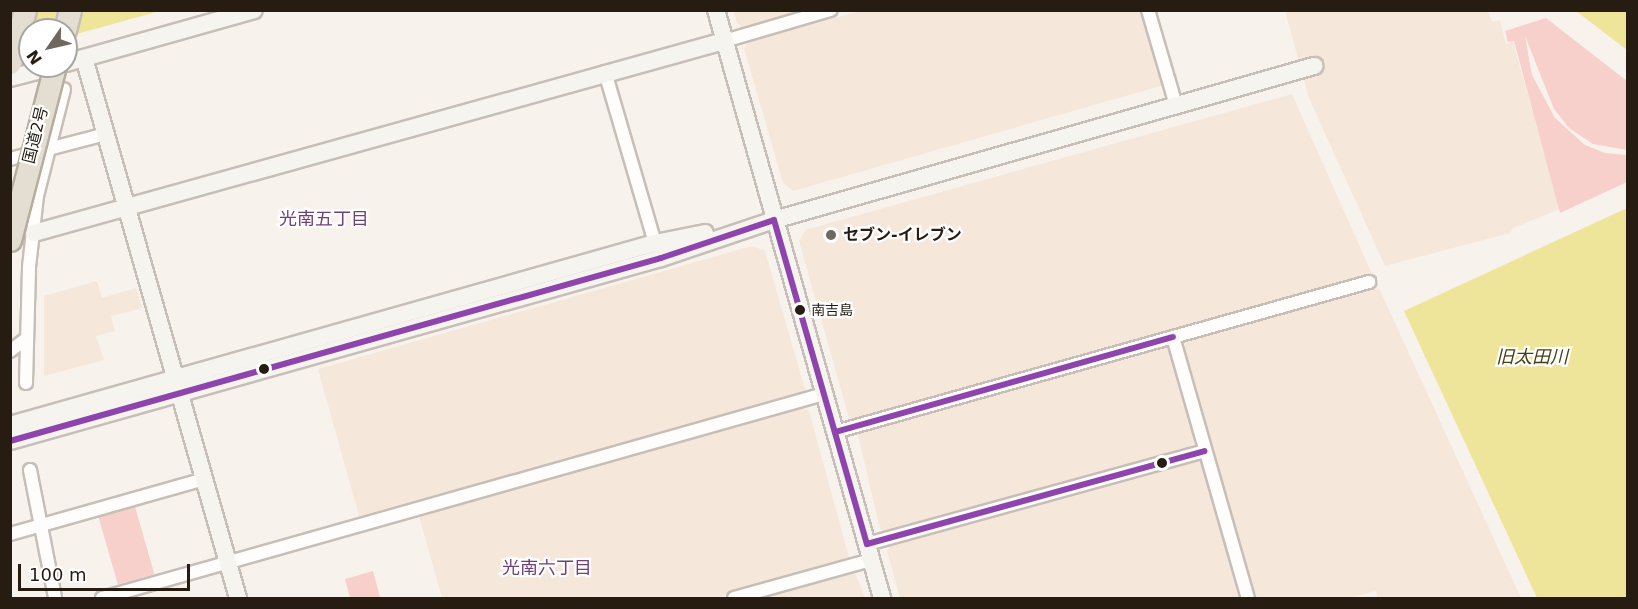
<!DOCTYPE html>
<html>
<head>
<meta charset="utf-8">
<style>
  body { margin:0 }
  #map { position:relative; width:1638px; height:609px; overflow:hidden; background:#f8f2ec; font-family:"DejaVu Sans","Noto Sans JP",sans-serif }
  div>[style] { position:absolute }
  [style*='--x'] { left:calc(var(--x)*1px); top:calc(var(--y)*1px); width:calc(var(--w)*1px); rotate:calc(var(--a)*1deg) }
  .built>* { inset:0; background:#f6e7db }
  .green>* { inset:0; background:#f8d0cb; transform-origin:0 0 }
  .water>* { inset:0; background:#eee59b }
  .roads { filter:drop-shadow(2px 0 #c6beb7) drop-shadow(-2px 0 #c6beb7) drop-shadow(0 2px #c6beb7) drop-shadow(0 -2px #c6beb7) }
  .street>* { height:12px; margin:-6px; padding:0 6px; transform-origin:6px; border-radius:6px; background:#fefdfc }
  .secondary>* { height:16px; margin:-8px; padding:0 8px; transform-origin:8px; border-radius:8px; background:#f6f4ef }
  .highway>* { height:21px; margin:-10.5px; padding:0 10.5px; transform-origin:10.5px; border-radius:10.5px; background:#e4ded2 }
  .bridges { filter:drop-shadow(2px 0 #b5ad9e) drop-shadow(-2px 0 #b5ad9e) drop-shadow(0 2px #b5ad9e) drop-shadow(0 -2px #b5ad9e) }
  .highway-bridge>* { height:21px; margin:-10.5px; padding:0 10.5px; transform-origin:10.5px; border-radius:10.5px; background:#e4ded2 }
  .bus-1>* { height:6px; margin:-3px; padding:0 3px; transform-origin:3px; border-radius:3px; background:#8e44ad }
  .dots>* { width:16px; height:16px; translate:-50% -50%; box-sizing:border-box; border:3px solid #fff; border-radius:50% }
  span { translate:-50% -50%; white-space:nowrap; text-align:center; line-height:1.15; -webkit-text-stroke:4.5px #fff; paint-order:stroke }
  .bus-label { font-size:14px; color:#261c12 }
  .left { translate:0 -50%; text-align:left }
  .street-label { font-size:16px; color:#261c12 }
  .poi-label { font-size:16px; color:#261c12; font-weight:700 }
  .neighbourhood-label { font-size:18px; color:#714277 }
  .water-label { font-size:18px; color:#454115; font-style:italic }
  .frame { position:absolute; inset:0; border:12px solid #261c12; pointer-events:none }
  .north { position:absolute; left:18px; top:18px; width:60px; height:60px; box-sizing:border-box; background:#fff; border:2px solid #a8a4a0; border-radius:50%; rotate:236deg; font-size:16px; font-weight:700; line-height:24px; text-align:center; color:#261c12 }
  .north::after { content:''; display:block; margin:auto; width:21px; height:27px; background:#70675e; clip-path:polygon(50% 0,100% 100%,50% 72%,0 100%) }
  .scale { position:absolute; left:18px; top:564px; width:172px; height:27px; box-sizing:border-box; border:3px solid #261c12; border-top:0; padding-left:8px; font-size:18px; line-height:21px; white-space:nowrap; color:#261c12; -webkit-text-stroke:4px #fff; paint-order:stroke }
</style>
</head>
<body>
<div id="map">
  <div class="built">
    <div style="clip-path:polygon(733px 11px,733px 10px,800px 11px,742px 27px,737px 23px)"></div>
    <div style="clip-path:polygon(860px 11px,1142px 11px,1164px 85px,793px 191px,783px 183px,744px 48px,748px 42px)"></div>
    <div style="clip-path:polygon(1285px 11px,1488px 11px,1492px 22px,1500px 20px,1506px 44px,1513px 42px,1560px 209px,1513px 228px,1510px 233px,1385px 266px,1309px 98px)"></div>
    <div style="clip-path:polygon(1292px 94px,1372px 274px,854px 420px,849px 418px,799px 241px,805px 230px)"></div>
    <div style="clip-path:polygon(752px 246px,765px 251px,805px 389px,803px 393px,359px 516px,318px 369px)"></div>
    <div style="clip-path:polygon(97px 281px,102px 298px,136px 288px,142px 308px,111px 316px,115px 331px,96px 336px,104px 360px,44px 376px,44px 296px)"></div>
    <div style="clip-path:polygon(1379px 288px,1521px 598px,1378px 598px,1376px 591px,1348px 598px,1254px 598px,1184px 347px,1187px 340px)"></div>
    <div style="clip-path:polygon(1161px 346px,1170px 350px,1196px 440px,1191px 446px,885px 532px,880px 529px,857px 431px)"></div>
    <div style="clip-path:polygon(803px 408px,809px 411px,850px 561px,716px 598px,442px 598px,419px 516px)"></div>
    <div style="clip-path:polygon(1195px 459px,1201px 462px,1241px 598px,900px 598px,887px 551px,890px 545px)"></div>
    <div style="clip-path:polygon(854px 570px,865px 598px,752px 598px)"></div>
  </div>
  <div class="green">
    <div style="clip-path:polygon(1546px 18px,1627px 81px,1627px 150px,1593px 144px,1569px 128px,1554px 109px,1525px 36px,1532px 75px,1555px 118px,1585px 145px,1605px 153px,1627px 155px,1627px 182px,1560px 213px,1514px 41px,1508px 42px,1505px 31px)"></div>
    <div style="left:134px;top:503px;width:74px;height:38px;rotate:74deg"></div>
    <div style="clip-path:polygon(373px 571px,380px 597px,350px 598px,345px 579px)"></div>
  </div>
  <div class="water">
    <div style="clip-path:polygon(11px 11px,160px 11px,66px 37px,66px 30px,30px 30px,30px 47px,24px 49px,11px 44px)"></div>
    <div style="clip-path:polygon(1576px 11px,1627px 11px,1627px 50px)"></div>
    <div style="clip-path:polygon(1627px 208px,1627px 598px,1537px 598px,1404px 311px)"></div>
  </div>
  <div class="roads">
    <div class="street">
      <div style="--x:1148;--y:10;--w:99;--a:73.6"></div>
      <div style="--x:724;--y:41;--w:111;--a:-16.2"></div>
      <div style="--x:605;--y:72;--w:178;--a:73.7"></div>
      <div style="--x:10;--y:159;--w:99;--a:-14.6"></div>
      <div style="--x:1173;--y:337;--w:272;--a:74"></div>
      <div style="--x:10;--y:351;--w:20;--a:-37"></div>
      <div style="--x:26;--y:383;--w:116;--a:-88.5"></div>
      <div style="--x:29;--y:267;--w:71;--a:-83.6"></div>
      <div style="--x:37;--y:196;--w:110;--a:-75.8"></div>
      <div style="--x:835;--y:432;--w:555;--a:-15.69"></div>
      <div style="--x:30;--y:470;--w:130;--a:78.9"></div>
      <div style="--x:10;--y:534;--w:203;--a:-15.8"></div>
      <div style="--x:867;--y:544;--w:350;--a:-15.4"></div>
      <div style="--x:102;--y:598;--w:750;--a:-15.78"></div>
      <div style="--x:734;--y:598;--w:142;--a:-15.5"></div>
    </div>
    <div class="secondary">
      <div style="--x:716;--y:10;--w:611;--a:74.23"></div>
      <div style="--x:84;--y:58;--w:562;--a:74.08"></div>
      <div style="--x:66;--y:63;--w:195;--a:-15.7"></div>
      <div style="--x:10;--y:78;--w:48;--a:-14.6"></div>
      <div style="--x:34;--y:233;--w:716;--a:-15.55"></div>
      <div style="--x:10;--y:425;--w:670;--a:-15.76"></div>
      <div style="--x:655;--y:243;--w:51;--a:-11.3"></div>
      <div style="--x:10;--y:441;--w:676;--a:-15.7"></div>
      <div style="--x:661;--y:258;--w:119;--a:-18.6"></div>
      <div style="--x:774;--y:220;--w:562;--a:-15.92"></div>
    </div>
    <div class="highway">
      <div style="--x:65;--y:30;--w:21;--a:-76"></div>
      <div style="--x:10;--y:63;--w:55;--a:-74.2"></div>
    </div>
  </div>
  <div class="bridges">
    <div class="highway-bridge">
      <div style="--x:10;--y:240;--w:180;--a:-75.5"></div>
    </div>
  </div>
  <div class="bus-1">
    <div style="--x:774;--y:220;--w:337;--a:74"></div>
    <div style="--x:867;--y:544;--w:350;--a:-15.4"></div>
    <div style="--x:835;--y:432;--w:351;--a:-15.7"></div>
    <div style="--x:10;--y:441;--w:676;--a:-15.7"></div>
    <div style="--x:661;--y:258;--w:119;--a:-18.6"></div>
  </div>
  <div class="dots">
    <div style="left:831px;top:235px;background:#70675e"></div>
    <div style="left:800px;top:310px;background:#261c12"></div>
    <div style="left:264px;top:369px;background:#261c12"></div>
    <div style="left:1162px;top:463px;background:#261c12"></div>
  </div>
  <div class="bus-label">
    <span class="left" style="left:811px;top:310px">南吉島</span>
  </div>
  <div class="street-label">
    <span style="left:36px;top:135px;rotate:-76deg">国道2号</span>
  </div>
  <div class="poi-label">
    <span class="left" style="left:843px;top:235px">セブン-イレブン</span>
  </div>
  <div class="neighbourhood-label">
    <span style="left:324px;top:219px">光南五丁目</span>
    <span style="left:547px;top:568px">光南六丁目</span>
  </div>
  <div class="water-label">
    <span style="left:1532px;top:357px">旧太田川</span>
  </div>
  <div class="frame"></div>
  <div class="north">N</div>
  <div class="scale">100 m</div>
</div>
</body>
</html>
